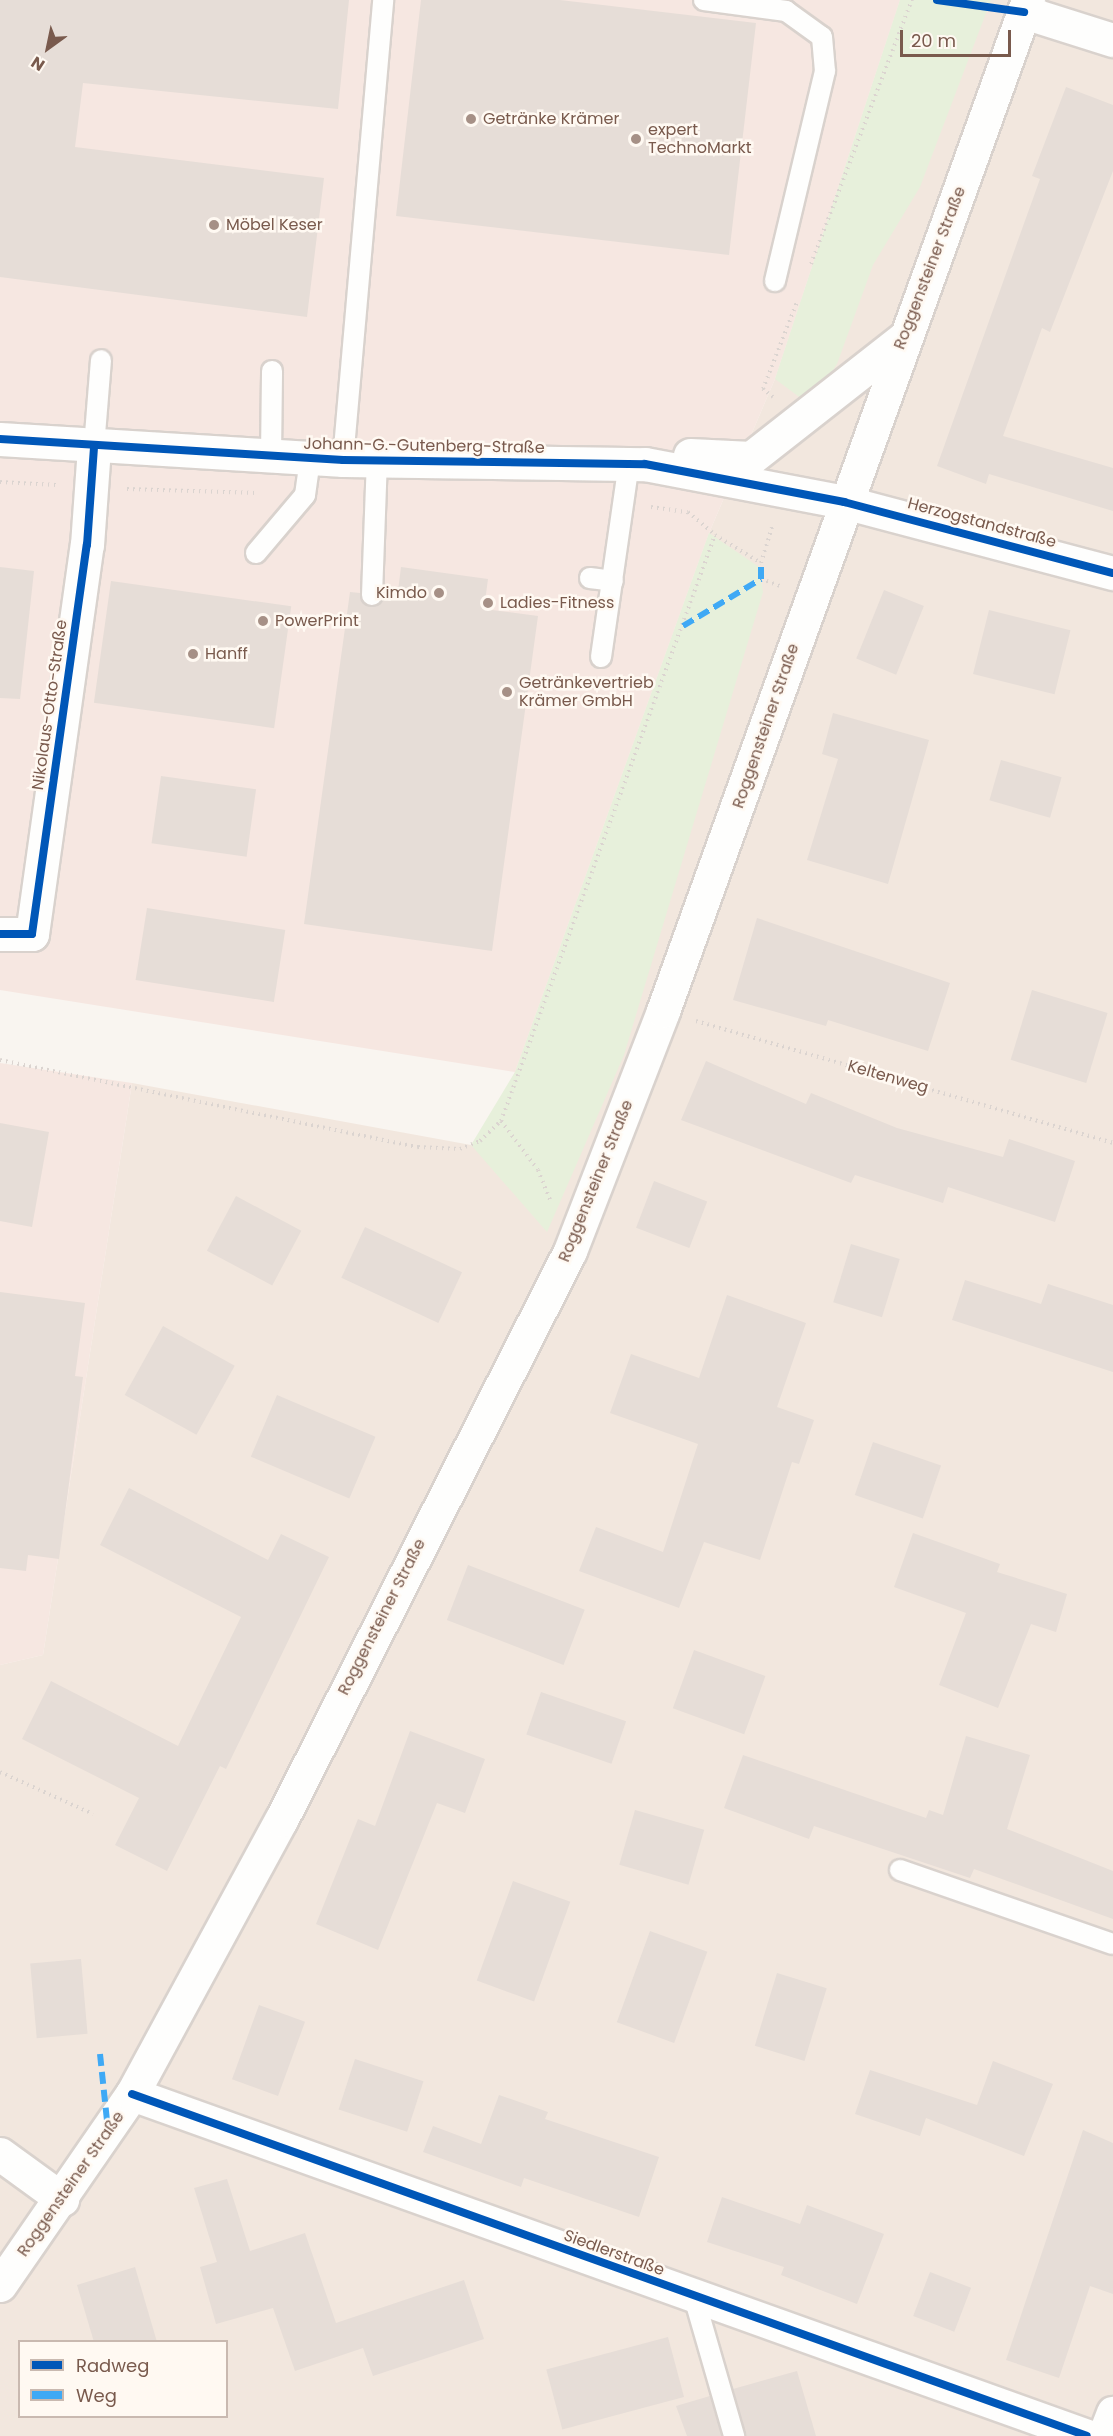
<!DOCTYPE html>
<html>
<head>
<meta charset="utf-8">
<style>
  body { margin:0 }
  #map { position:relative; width:1113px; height:2436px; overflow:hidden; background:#f9f5f0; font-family:Poppins,sans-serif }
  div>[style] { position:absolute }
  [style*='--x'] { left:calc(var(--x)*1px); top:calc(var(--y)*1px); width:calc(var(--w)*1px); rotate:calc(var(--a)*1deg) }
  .residential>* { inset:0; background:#f2e7de }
  .commercial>* { inset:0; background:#f6e7e1 }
  .green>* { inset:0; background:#e7f0db }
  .building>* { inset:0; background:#e6ddd7; transform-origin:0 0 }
  .path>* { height:4px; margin-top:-2px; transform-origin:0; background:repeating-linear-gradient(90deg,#dbd4d0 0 1.5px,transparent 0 6px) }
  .roads { filter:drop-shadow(2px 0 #d9d2cd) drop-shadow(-2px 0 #d9d2cd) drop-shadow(0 2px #d9d2cd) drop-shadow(0 -2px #d9d2cd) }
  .lane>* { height:20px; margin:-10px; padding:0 10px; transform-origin:10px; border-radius:10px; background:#fefefd }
  .street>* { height:33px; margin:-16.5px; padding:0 16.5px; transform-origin:16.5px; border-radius:16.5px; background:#fefefd }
  .secondary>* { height:33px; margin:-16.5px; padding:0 16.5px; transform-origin:16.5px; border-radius:16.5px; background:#fefefd }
  .quiet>* { height:6px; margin-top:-3px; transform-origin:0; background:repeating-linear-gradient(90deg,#3fa9f5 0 12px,transparent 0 18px) }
  .cycleway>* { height:8px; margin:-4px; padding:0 4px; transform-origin:4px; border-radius:4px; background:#0057b8 }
  .dots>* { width:16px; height:16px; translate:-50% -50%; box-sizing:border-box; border:3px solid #fff9f2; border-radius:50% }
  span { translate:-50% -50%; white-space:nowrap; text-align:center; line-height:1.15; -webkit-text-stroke:5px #fff9f2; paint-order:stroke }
  .poi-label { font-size:16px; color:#795a4d }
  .left { translate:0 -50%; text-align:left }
  .right { translate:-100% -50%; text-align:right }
  .street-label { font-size:16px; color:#795a4d }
  .legend { position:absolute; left:18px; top:2340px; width:210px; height:78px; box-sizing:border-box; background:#fff9f2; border:2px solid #c9b9b0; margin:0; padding:8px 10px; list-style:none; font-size:18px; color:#795a4d }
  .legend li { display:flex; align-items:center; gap:12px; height:30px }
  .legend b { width:30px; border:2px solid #c9b9b0 }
  .north { position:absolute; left:18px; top:18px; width:60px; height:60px; -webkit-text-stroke:4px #fff9f2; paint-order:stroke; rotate:213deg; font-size:16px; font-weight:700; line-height:24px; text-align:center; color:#795a4d }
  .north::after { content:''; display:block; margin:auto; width:21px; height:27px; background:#795a4d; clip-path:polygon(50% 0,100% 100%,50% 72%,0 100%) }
  .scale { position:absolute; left:900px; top:30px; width:111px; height:27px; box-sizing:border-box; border:3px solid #795a4d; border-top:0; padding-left:8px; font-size:18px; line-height:21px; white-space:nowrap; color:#795a4d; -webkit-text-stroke:4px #fff9f2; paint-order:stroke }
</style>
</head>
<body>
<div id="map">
  <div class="residential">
    <div style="clip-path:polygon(evenodd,900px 0,1113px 0,1113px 2436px,0 2436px,0 1665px,43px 1655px,132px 1083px,471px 1145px,492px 1118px,515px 1072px,709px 533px,775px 379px,900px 0,20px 2342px,226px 2342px,226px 2416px,20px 2416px,20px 2342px)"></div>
  </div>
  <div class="commercial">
    <div style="clip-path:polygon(0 0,900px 0,775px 379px,709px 533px,515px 1072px,0 990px)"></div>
    <div style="clip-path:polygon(0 1063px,132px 1083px,43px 1655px,0 1665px)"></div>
  </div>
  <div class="green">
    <div style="clip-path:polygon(900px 0,991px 0,920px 187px,873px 265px,837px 364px,815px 398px,802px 399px,775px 379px)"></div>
    <div style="clip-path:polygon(709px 533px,759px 567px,763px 592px,624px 1055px,547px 1232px,471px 1145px,515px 1072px)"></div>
  </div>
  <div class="building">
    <div style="clip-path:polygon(0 0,349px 0,338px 109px,83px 83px,75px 147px,324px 178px,307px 317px,0 277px)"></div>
    <div style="clip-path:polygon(421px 0,560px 0,756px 23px,729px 255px,396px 216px)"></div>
    <div style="clip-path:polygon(1066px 87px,1113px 105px,1113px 171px,1050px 332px,1042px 328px,1003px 436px,1113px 468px,1113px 511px,989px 474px,986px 484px,937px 466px,1040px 179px,1032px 176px)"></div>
    <div style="clip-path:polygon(0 567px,34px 571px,20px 699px,0 698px)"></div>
    <div style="clip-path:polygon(401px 567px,488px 579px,484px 609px,538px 616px,492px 951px,304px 924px,350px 592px,360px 593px,371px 607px,384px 597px,397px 599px)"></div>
    <div style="left:111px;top:581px;width:182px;height:123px;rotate:8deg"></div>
    <div style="left:884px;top:590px;width:43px;height:74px;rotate:22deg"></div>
    <div style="left:989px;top:610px;width:84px;height:66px;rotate:14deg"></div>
    <div style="clip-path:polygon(833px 713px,929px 740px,888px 884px,807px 860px,838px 759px,822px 754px)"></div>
    <div style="left:1001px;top:760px;width:63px;height:42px;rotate:16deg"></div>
    <div style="left:161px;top:776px;width:96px;height:68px;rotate:8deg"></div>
    <div style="left:147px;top:908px;width:140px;height:73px;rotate:9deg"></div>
    <div style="clip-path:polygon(757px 918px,950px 983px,928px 1051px,828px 1020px,826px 1026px,733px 1000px)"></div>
    <div style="left:1032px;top:990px;width:79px;height:73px;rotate:17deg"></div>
    <div style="clip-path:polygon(706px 1061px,806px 1104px,811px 1093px,897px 1128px,1003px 1157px,1009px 1139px,1075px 1161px,1055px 1222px,948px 1187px,943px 1203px,855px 1175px,851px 1183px,681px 1120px)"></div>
    <div style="clip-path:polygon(0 1123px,49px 1132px,32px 1227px,0 1221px)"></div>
    <div style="left:654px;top:1181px;width:57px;height:50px;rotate:21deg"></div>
    <div style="left:236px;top:1196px;width:74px;height:62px;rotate:28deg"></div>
    <div style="left:365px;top:1227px;width:107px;height:56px;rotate:25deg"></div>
    <div style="left:851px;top:1244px;width:51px;height:61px;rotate:17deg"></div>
    <div style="clip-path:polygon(965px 1280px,1041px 1304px,1048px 1284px,1113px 1305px,1113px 1372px,952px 1320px)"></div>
    <div style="clip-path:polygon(0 1292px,85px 1303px,75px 1376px,83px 1377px,59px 1559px,28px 1555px,26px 1571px,0 1568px)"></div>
    <div style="clip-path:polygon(727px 1295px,806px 1323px,777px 1407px,814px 1420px,799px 1464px,792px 1462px,760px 1560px,704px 1542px,679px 1608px,579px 1571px,596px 1527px,663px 1552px,698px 1444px,610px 1413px,631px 1354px,699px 1378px)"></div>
    <div style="left:163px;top:1326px;width:82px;height:79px;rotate:29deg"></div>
    <div style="left:277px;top:1395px;width:107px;height:67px;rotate:23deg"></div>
    <div style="left:873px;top:1442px;width:72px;height:56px;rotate:19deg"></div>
    <div style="clip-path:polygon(129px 1488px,268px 1560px,281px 1534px,329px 1557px,226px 1769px,220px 1766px,167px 1871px,115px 1845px,139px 1798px,22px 1739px,51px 1681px,178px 1746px,241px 1617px,100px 1545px)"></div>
    <div style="clip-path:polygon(913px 1533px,1000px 1564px,997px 1572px,1067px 1594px,1056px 1632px,1031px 1624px,998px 1708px,939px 1685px,966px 1613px,894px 1587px)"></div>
    <div style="left:468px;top:1565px;width:125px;height:59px;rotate:21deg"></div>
    <div style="left:694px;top:1650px;width:76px;height:62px;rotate:20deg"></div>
    <div style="left:541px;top:1692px;width:90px;height:45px;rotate:19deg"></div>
    <div style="clip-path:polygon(410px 1731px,485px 1759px,465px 1813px,437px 1803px,378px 1950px,316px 1924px,358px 1819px,375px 1826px)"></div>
    <div style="clip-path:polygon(966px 1736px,1030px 1755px,1007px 1829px,1113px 1871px,1113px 1919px,974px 1869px,970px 1878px,814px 1826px,809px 1839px,724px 1808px,743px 1755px,926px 1818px,929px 1810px,943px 1815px)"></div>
    <div style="left:635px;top:1810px;width:72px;height:57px;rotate:16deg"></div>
    <div style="left:513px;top:1881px;width:61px;height:106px;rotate:20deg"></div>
    <div style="left:650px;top:1931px;width:61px;height:97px;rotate:20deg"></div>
    <div style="left:81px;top:1959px;width:75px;height:51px;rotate:85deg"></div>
    <div style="left:777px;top:1973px;width:52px;height:76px;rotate:17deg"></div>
    <div style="left:259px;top:2005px;width:49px;height:79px;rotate:20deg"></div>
    <div style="left:355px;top:2059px;width:72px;height:53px;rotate:18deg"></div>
    <div style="clip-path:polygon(993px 2061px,1053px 2084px,1024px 2156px,926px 2118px,920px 2136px,855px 2114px,870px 2070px,977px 2105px)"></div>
    <div style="clip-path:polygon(499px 2095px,548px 2112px,545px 2119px,659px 2157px,639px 2217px,524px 2178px,521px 2187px,423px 2152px,433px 2126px,481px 2144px)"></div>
    <div style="clip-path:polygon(1083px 2130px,1113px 2143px,1113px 2294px,1090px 2286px,1059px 2378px,1006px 2360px)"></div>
    <div style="clip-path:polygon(227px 2179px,250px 2251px,305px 2233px,336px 2323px,464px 2280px,484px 2339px,373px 2376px,363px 2348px,295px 2371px,273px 2308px,216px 2324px,200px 2267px,217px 2262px,194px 2188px)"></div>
    <div style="clip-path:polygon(722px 2197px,800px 2224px,807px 2205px,884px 2234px,857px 2304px,781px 2275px,784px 2267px,707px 2242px)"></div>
    <div style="clip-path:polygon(135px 2267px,157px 2342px,94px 2342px,77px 2285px)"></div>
    <div style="left:930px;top:2272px;width:44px;height:47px;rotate:21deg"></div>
    <div style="left:668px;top:2337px;width:62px;height:126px;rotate:75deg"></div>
    <div style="clip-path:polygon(797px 2371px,816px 2436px,746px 2436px,733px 2389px)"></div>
    <div style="clip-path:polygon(710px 2396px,722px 2436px,687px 2436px,676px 2406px)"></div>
  </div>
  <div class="path">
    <div style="--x:811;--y:264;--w:283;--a:-69.1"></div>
    <div style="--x:773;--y:397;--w:13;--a:-141"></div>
    <div style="--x:763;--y:389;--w:93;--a:-68.7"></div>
    <div style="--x:0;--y:482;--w:56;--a:3.1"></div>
    <div style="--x:127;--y:489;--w:130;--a:1.8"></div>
    <div style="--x:651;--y:507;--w:37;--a:8"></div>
    <div style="--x:688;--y:512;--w:35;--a:40"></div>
    <div style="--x:761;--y:579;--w:20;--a:20"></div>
    <div style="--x:696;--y:1021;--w:434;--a:16.3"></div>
    <div style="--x:0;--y:1060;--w:427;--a:11.8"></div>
    <div style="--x:418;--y:1147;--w:42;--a:2.7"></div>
    <div style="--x:460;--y:1149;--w:22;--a:-22"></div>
    <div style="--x:480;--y:1141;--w:29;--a:-44"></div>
    <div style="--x:501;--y:1121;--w:61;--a:52.9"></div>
    <div style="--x:538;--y:1170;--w:35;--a:68"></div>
    <div style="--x:501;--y:1121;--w:624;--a:-69.94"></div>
    <div style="--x:715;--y:535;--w:54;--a:31.3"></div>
    <div style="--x:761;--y:563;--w:41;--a:-72.9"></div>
    <div style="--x:0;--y:1772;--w:102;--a:24.3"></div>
  </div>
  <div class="roads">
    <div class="lane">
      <div style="--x:704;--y:0;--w:83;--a:7.6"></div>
      <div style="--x:786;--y:11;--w:44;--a:35.8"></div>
      <div style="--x:822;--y:37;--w:34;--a:85"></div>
      <div style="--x:825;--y:71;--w:216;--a:103.4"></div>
      <div style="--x:94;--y:447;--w:87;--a:-85.4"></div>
      <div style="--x:271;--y:456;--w:85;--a:-89.3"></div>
      <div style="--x:343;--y:460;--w:462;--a:-85"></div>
      <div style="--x:256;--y:553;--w:76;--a:-49.8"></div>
      <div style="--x:305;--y:495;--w:37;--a:-82"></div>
      <div style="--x:590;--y:578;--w:23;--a:7"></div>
      <div style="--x:372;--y:595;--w:135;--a:-87.9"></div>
      <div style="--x:601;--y:657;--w:196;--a:-81.8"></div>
      <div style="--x:900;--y:1870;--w:225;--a:19.2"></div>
      <div style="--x:694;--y:2297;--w:145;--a:73.9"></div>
    </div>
    <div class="street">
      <div style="--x:1024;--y:12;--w:93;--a:17.5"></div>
      <div style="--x:0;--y:439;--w:344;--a:3.5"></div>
      <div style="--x:343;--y:460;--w:302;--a:0.8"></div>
      <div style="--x:645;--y:464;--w:203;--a:10.8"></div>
      <div style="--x:844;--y:502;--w:278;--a:14.8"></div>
      <div style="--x:690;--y:455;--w:61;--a:2.8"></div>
      <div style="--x:751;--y:458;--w:194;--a:-38.1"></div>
      <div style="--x:0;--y:934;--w:32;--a:0"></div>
      <div style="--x:32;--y:934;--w:393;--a:-82"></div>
      <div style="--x:87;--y:545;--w:98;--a:-85.9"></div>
      <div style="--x:132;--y:2094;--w:1014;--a:19.7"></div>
      <div style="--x:0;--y:2154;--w:77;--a:36"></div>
      <div style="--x:1104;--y:2436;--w:25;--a:-69"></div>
    </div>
    <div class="secondary">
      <div style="--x:0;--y:2285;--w:232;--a:-55.4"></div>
      <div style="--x:132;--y:2094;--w:312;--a:-61.5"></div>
      <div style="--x:281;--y:1820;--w:638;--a:-63.07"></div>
      <div style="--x:570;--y:1251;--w:257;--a:-68.8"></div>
      <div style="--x:663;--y:1011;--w:1075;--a:-70.15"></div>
    </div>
  </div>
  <div class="quiet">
    <div style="--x:683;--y:626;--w:91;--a:-31.1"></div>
    <div style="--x:761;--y:579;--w:16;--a:-90"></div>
    <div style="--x:100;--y:2054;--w:76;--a:84"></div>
  </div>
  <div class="cycleway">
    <div style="--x:937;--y:0;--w:88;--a:7.9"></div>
    <div style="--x:0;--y:439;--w:344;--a:3.5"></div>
    <div style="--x:343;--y:460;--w:302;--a:0.8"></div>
    <div style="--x:645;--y:464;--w:203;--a:10.8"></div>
    <div style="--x:844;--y:502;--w:278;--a:14.8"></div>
    <div style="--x:0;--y:934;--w:32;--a:0"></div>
    <div style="--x:32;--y:934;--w:393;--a:-82"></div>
    <div style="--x:87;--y:545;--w:98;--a:-85.9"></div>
    <div style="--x:132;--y:2094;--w:1014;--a:19.7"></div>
  </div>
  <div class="dots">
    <div style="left:471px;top:119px;background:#a69086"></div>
    <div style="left:636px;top:139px;background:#a69086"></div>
    <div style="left:214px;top:225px;background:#a69086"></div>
    <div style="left:439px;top:593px;background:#a69086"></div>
    <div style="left:488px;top:603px;background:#a69086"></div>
    <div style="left:263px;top:621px;background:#a69086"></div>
    <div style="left:193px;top:654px;background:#a69086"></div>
    <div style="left:507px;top:692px;background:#a69086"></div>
  </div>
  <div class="poi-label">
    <span class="left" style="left:483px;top:119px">Getränke Krämer</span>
    <span class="left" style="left:648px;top:139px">expert<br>TechnoMarkt</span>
    <span class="left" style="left:226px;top:225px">Möbel Keser</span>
    <span class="right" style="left:427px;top:593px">Kimdo</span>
    <span class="left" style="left:500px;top:603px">Ladies-Fitness</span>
    <span class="left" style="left:275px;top:621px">PowerPrint</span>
    <span class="left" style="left:205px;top:654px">Hanff</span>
    <span class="left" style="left:519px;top:692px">Getränkevertrieb<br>Krämer GmbH</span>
  </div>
  <div class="street-label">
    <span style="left:930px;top:268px;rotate:-69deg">Roggensteiner Straße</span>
    <span style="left:424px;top:446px;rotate:1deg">Johann-G.-Gutenberg-Straße</span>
    <span style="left:982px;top:523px;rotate:15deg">Herzogstandstraße</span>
    <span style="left:50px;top:705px;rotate:-82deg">Nikolaus-Otto-Straße</span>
    <span style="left:766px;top:726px;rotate:-71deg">Roggensteiner Straße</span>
    <span style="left:888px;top:1077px;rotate:16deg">Keltenweg</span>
    <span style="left:596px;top:1181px;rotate:-68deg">Roggensteiner Straße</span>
    <span style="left:382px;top:1617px;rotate:-63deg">Roggensteiner Straße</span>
    <span style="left:71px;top:2184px;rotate:-55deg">Roggensteiner Straße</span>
    <span style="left:614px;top:2253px;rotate:20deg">Siedlerstraße</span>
  </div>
  <ul class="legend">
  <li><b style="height:8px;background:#0057b8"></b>Radweg</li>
  <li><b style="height:8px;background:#3fa9f5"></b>Weg</li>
  </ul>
  <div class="north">N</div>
  <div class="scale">20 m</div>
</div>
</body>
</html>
